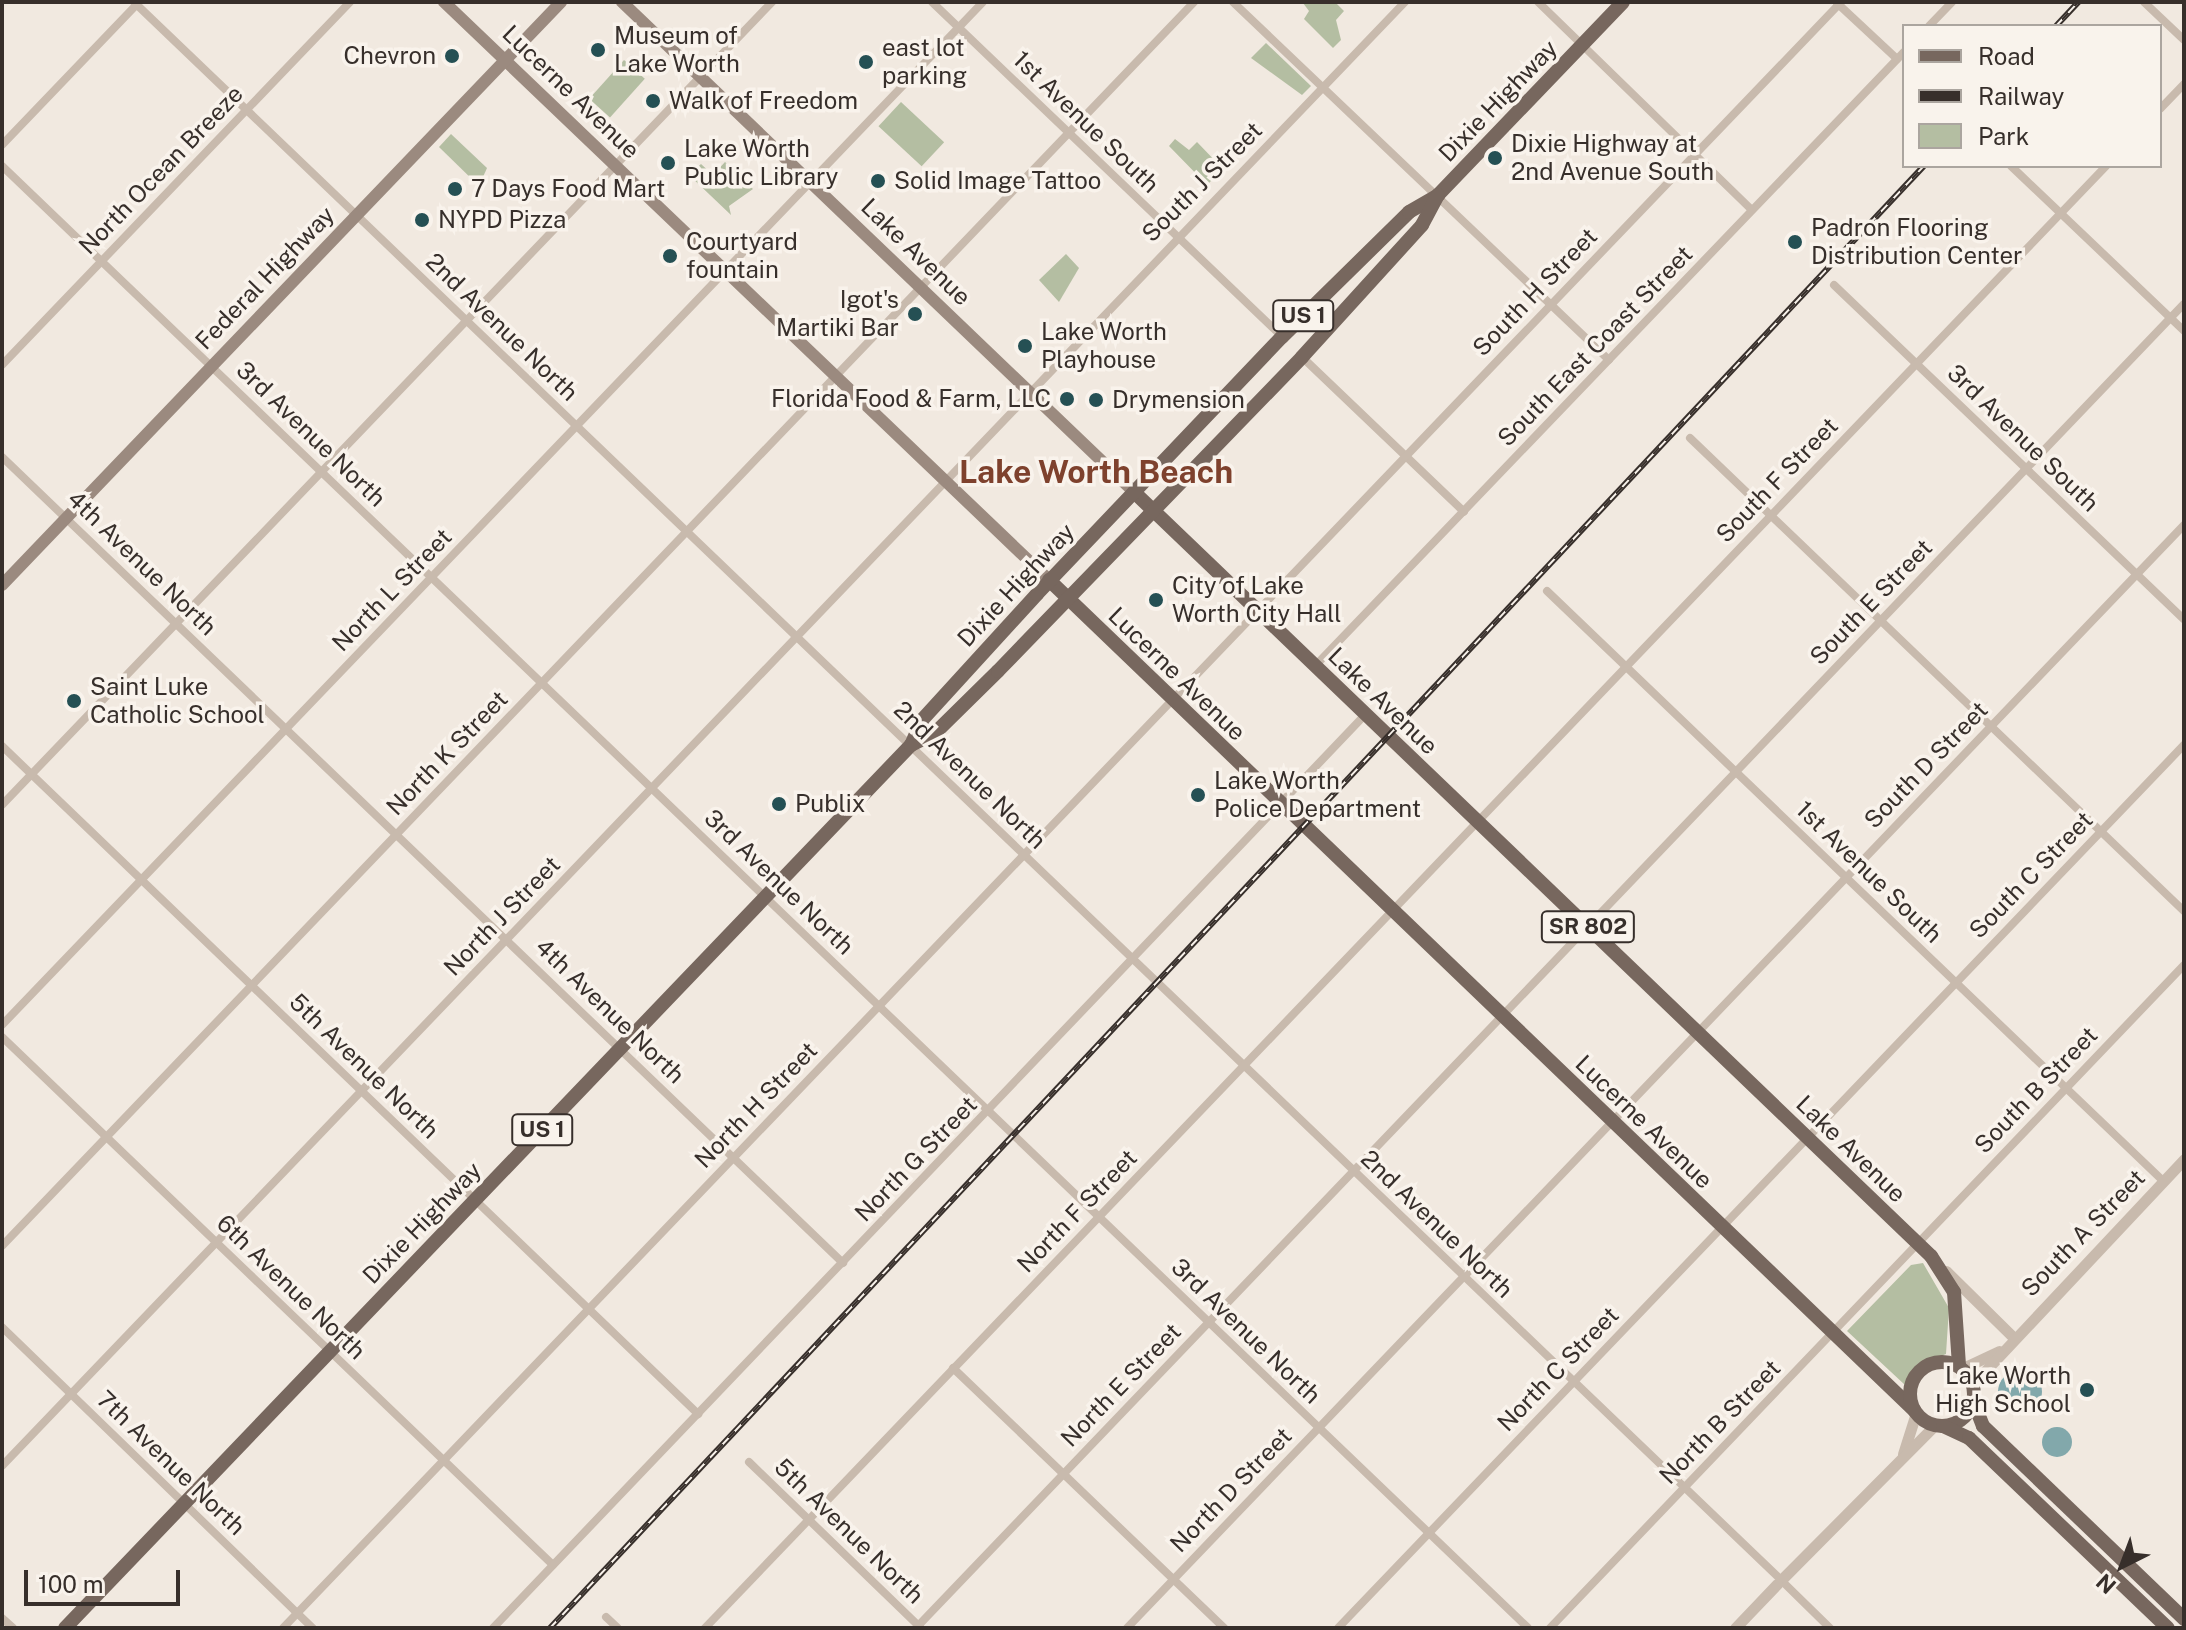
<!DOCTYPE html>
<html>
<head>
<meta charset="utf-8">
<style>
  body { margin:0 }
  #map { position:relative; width:2186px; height:1630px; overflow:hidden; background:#f1e9e0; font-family:"Public Sans",sans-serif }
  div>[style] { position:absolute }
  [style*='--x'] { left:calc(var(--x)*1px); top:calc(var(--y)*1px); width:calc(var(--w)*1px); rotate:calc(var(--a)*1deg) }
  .green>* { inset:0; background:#b4bea2; transform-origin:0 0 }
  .water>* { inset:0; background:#82a8ab }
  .round { border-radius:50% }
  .minor>* { height:8px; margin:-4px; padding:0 4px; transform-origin:4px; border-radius:4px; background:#c8baad }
  .tertiary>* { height:11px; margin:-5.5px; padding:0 5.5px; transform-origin:5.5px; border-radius:5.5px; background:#c8baad }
  .secondary>* { height:12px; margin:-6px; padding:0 6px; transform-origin:6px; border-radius:6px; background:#9b8a7f }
  .primary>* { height:14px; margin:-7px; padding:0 7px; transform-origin:7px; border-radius:7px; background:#77675e }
  .primary>.ring { margin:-7px; padding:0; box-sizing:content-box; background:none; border:14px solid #77675e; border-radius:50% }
  .rail>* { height:6px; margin-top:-3px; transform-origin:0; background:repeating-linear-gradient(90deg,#f9f3ec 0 9px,#372f2b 0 18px); box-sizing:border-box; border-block:2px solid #372f2b }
  .dots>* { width:22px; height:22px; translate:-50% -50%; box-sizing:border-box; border:4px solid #f9f3ec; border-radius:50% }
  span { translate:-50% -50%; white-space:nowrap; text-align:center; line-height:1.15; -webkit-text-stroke:7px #f9f3ec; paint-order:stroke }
  .shield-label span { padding:2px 6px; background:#f9f3ec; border:2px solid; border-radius:6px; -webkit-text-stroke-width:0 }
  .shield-label { font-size:22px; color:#372f2b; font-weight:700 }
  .poi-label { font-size:24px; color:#372f2b }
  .left { translate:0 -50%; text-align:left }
  .right { translate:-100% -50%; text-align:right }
  .street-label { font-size:24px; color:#372f2b }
  .district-label { font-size:32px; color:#7e412d; font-weight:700 }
  .frame { position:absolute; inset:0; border:4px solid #372f2b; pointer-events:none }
  .legend { position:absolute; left:1902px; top:24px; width:260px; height:144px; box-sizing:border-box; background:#f9f3ec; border:2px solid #aba59f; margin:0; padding:10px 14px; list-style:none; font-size:24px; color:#372f2b }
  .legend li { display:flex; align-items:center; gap:16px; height:40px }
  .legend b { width:40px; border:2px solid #aba59f }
  .north { position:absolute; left:2082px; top:1526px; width:80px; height:80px; -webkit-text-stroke:6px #f9f3ec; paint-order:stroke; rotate:222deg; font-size:22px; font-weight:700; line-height:32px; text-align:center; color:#372f2b }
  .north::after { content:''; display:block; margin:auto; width:28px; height:36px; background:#372f2b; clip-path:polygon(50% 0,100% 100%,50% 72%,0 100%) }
  .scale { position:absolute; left:24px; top:1570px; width:156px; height:36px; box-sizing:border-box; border:4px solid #372f2b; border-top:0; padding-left:10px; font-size:24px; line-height:28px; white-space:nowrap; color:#372f2b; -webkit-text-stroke:6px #f9f3ec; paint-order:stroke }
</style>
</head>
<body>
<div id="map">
  <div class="green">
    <div style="clip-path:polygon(1335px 2px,1344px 11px,1336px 20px,1341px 40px,1333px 48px,1304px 19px,1309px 11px,1303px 3px)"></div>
    <div style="clip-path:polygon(1266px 43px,1311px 86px,1302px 95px,1251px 58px)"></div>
    <div style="left:624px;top:60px;width:28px;height:52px;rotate:42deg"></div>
    <div style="left:901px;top:102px;width:59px;height:33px;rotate:43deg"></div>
    <div style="clip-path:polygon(451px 134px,487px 168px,479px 186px,439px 147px)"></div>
    <div style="clip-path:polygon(1175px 139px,1189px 150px,1197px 142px,1223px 169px,1207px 185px,1169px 146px)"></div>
    <div style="clip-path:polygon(725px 162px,753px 189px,729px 206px,731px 215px,689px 175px,701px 164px,713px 175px)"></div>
    <div style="clip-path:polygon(1066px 254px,1079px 268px,1059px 302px,1039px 280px)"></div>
    <div style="clip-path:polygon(1923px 1263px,1949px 1308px,1946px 1354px,1921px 1364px,1905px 1385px,1847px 1331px,1911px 1265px)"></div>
  </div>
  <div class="water">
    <div class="round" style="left:1998px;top:1370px;width:44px;height:44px"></div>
    <div class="round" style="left:2042px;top:1427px;width:30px;height:30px"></div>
  </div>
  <div class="minor">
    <div style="--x:134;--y:2;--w:2277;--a:43.77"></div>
    <div style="--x:932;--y:2;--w:484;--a:43.7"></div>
    <div style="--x:1233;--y:2;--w:519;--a:43.6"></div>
    <div style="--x:1538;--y:2;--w:298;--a:44.2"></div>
    <div style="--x:2144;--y:2;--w:55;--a:43.5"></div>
    <div style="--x:1837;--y:3;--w:82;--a:43"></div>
    <div style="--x:1929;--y:26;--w:33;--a:-46"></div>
    <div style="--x:2160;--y:109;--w:35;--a:-46"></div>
    <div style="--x:2;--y:145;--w:197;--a:-46.2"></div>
    <div style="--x:2;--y:166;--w:2113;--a:43.77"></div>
    <div style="--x:2011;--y:166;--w:239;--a:43.6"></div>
    <div style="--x:1834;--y:285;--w:484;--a:43.7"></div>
    <div style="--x:1302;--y:357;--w:224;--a:43.7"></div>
    <div style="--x:2;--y:365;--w:503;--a:-46.21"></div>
    <div style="--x:1690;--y:438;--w:684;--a:43.76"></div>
    <div style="--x:2;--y:457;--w:1165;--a:43.78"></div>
    <div style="--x:1547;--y:591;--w:853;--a:43.76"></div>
    <div style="--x:1315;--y:666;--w:851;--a:-46.19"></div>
    <div style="--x:2;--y:746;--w:965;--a:43.82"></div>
    <div style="--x:2;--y:805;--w:1113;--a:-46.2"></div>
    <div style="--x:2;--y:1025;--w:1417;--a:-46.2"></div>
    <div style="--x:2;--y:1037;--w:763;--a:43.78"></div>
    <div style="--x:2;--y:1246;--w:1723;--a:-46.22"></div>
    <div style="--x:2;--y:1327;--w:433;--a:44.1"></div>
    <div style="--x:953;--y:1368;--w:376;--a:43.8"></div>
    <div style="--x:749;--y:1462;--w:239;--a:44"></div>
    <div style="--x:2;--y:1466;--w:2028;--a:-46.22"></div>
    <div style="--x:1785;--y:1584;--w:63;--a:44.4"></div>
    <div style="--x:606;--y:1617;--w:16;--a:43"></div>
    <div style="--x:2;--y:1618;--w:15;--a:42"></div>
    <div style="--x:283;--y:1628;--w:2252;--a:-46.22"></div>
    <div style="--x:493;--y:1628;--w:1263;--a:-46.32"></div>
    <div style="--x:705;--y:1628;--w:2025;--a:-46.22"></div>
    <div style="--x:916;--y:1628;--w:1833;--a:-46.24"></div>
    <div style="--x:1127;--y:1628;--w:1528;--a:-46.22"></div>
    <div style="--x:1338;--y:1628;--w:1223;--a:-46.23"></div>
    <div style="--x:1550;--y:1628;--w:917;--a:-46.28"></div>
  </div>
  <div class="tertiary">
    <div style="--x:1946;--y:1271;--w:95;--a:44.6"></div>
    <div style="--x:1963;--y:1368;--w:40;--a:-25"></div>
    <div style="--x:1972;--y:1385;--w:310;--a:-46.8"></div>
    <div style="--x:1903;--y:1454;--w:43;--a:-72.4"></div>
    <div style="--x:1784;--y:1577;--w:213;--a:-45.2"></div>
    <div style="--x:1735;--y:1628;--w:61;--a:-46.3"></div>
  </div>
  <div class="secondary">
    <div style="--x:444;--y:2;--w:837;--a:43.69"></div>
    <div style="--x:622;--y:2;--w:709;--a:43.74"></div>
    <div style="--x:2;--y:585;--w:808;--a:-46.2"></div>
  </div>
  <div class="primary">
    <div style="--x:1134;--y:492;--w:1104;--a:43.79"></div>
    <div style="--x:1931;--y:1256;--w:43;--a:57.4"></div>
    <div style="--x:1954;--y:1292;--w:73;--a:86.1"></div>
    <div style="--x:1049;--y:580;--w:1199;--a:43.82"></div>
    <div style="--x:911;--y:745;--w:27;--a:-66"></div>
    <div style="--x:922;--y:720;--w:171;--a:-47.6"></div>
    <div style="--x:1037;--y:594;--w:355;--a:-46.4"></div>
    <div style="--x:1282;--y:337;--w:178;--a:-44.5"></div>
    <div style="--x:1409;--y:212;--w:34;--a:-30"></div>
    <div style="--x:1438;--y:195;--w:267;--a:-46.2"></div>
    <div class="ring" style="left:1910px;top:1362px;width:50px;height:50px"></div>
    <div style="--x:1973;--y:1400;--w:28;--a:69"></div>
    <div style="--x:1983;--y:1426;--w:279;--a:43.8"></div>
    <div style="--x:1943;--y:1426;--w:29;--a:25"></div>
    <div style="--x:1969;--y:1438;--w:275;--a:43.7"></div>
    <div style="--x:65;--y:1628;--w:1223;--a:-46.23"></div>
    <div style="--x:911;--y:745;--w:27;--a:-27"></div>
    <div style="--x:935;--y:733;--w:88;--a:-44.5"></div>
    <div style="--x:998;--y:671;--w:437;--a:-45.9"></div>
    <div style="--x:1302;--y:357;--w:178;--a:-47.7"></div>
    <div style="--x:1422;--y:225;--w:34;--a:-62"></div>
  </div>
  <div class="rail">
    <div style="--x:2056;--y:26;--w:33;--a:-47"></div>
    <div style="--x:550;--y:1628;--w:2006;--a:-46.78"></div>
  </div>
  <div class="dots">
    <div style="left:598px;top:50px;background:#255054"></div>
    <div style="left:452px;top:56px;background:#255054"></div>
    <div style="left:866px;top:62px;background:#255054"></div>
    <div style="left:653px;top:101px;background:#255054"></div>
    <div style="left:1495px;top:158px;background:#255054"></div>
    <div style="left:668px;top:163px;background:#255054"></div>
    <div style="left:878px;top:181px;background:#255054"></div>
    <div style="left:455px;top:189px;background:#255054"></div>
    <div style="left:422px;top:220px;background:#255054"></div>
    <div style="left:1795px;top:242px;background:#255054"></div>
    <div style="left:670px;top:256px;background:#255054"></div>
    <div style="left:915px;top:314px;background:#255054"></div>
    <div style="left:1025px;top:346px;background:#255054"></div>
    <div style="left:1067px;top:399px;background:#255054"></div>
    <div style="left:1096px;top:400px;background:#255054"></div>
    <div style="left:1156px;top:600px;background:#255054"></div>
    <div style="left:74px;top:701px;background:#255054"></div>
    <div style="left:1198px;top:795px;background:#255054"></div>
    <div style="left:779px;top:804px;background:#255054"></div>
    <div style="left:2087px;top:1390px;background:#255054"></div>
  </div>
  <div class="shield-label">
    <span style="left:1303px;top:316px">US 1</span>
    <span style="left:1588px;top:927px">SR 802</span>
    <span style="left:542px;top:1130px">US 1</span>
  </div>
  <div class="poi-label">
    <span class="left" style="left:614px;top:50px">Museum of<br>Lake Worth</span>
    <span class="left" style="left:882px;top:62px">east lot<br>parking</span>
    <span class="right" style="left:436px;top:56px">Chevron</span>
    <span class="left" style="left:669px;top:101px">Walk of Freedom</span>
    <span class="left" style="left:1511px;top:158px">Dixie Highway at<br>2nd Avenue South</span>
    <span class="left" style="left:684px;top:163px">Lake Worth<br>Public Library</span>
    <span class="left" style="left:894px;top:181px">Solid Image Tattoo</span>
    <span class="left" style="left:471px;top:189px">7 Days Food Mart</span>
    <span class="left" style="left:438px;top:220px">NYPD Pizza</span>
    <span class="left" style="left:1811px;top:242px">Padron Flooring<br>Distribution Center</span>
    <span class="left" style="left:686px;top:256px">Courtyard<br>fountain</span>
    <span class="right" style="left:899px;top:314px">Igot's<br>Martiki Bar</span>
    <span class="left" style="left:1041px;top:346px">Lake Worth<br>Playhouse</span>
    <span class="right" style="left:1051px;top:399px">Florida Food &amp; Farm, LLC</span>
    <span class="left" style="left:1112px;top:400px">Drymension</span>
    <span class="left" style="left:1172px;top:600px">City of Lake<br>Worth City Hall</span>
    <span class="left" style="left:90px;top:701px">Saint Luke<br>Catholic School</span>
    <span class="left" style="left:1214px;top:795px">Lake Worth<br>Police Department</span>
    <span class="left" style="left:795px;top:804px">Publix</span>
    <span class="right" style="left:2071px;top:1390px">Lake Worth<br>High School</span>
  </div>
  <div class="street-label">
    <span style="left:571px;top:92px;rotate:44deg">Lucerne Avenue</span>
    <span style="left:1498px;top:101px;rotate:-46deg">Dixie Highway</span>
    <span style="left:1086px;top:122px;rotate:44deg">1st Avenue South</span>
    <span style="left:161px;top:170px;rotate:-46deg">North Ocean Breeze</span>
    <span style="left:1202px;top:182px;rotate:-45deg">South J Street</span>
    <span style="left:916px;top:252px;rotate:44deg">Lake Avenue</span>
    <span style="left:265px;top:278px;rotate:-46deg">Federal Highway</span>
    <span style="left:1535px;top:292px;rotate:-46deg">South H Street</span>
    <span style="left:502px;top:327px;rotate:44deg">2nd Avenue North</span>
    <span style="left:1595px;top:346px;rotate:-46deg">South East Coast Street</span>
    <span style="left:311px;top:434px;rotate:44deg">3rd Avenue North</span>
    <span style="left:2023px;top:438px;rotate:44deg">3rd Avenue South</span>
    <span style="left:1777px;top:480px;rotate:-46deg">South F Street</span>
    <span style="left:142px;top:563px;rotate:44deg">4th Avenue North</span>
    <span style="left:1016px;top:585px;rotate:-47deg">Dixie Highway</span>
    <span style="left:392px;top:590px;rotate:-46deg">North L Street</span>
    <span style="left:1871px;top:602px;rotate:-46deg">South E Street</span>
    <span style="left:1177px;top:674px;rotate:44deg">Lucerne Avenue</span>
    <span style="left:1383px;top:701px;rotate:44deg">Lake Avenue</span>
    <span style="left:447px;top:753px;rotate:-46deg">North K Street</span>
    <span style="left:1926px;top:765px;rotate:-46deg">South D Street</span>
    <span style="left:970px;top:775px;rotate:44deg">2nd Avenue North</span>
    <span style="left:1869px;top:872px;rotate:44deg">1st Avenue South</span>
    <span style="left:2031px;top:875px;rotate:-46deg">South C Street</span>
    <span style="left:779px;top:882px;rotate:44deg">3rd Avenue North</span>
    <span style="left:502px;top:916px;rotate:-46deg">North J Street</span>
    <span style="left:610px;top:1011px;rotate:44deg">4th Avenue North</span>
    <span style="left:364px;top:1066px;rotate:44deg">5th Avenue North</span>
    <span style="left:2036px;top:1090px;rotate:-46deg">South B Street</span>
    <span style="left:756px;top:1105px;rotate:-46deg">North H Street</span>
    <span style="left:1644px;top:1122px;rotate:44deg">Lucerne Avenue</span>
    <span style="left:1851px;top:1149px;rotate:44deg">Lake Avenue</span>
    <span style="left:916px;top:1159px;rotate:-46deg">North G Street</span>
    <span style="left:1077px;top:1211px;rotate:-46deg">North F Street</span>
    <span style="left:422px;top:1223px;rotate:-46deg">Dixie Highway</span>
    <span style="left:1437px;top:1224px;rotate:44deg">2nd Avenue North</span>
    <span style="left:2083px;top:1233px;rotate:-46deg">South A Street</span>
    <span style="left:291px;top:1287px;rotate:44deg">6th Avenue North</span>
    <span style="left:1246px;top:1331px;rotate:44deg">3rd Avenue North</span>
    <span style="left:1558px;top:1369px;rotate:-46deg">North C Street</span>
    <span style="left:1121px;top:1385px;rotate:-46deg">North E Street</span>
    <span style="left:1720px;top:1422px;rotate:-46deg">North B Street</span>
    <span style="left:171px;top:1463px;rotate:44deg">7th Avenue North</span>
    <span style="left:1231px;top:1490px;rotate:-46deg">North D Street</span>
    <span style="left:849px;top:1531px;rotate:44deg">5th Avenue North</span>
  </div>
  <div class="district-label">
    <span style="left:1096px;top:472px">Lake Worth Beach</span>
  </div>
  <div class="frame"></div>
  <ul class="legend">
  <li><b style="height:10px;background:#77675e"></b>Road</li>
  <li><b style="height:10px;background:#372f2b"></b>Railway</li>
  <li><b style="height:22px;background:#b4bea2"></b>Park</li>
  </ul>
  <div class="north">N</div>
  <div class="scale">100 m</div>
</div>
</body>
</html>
